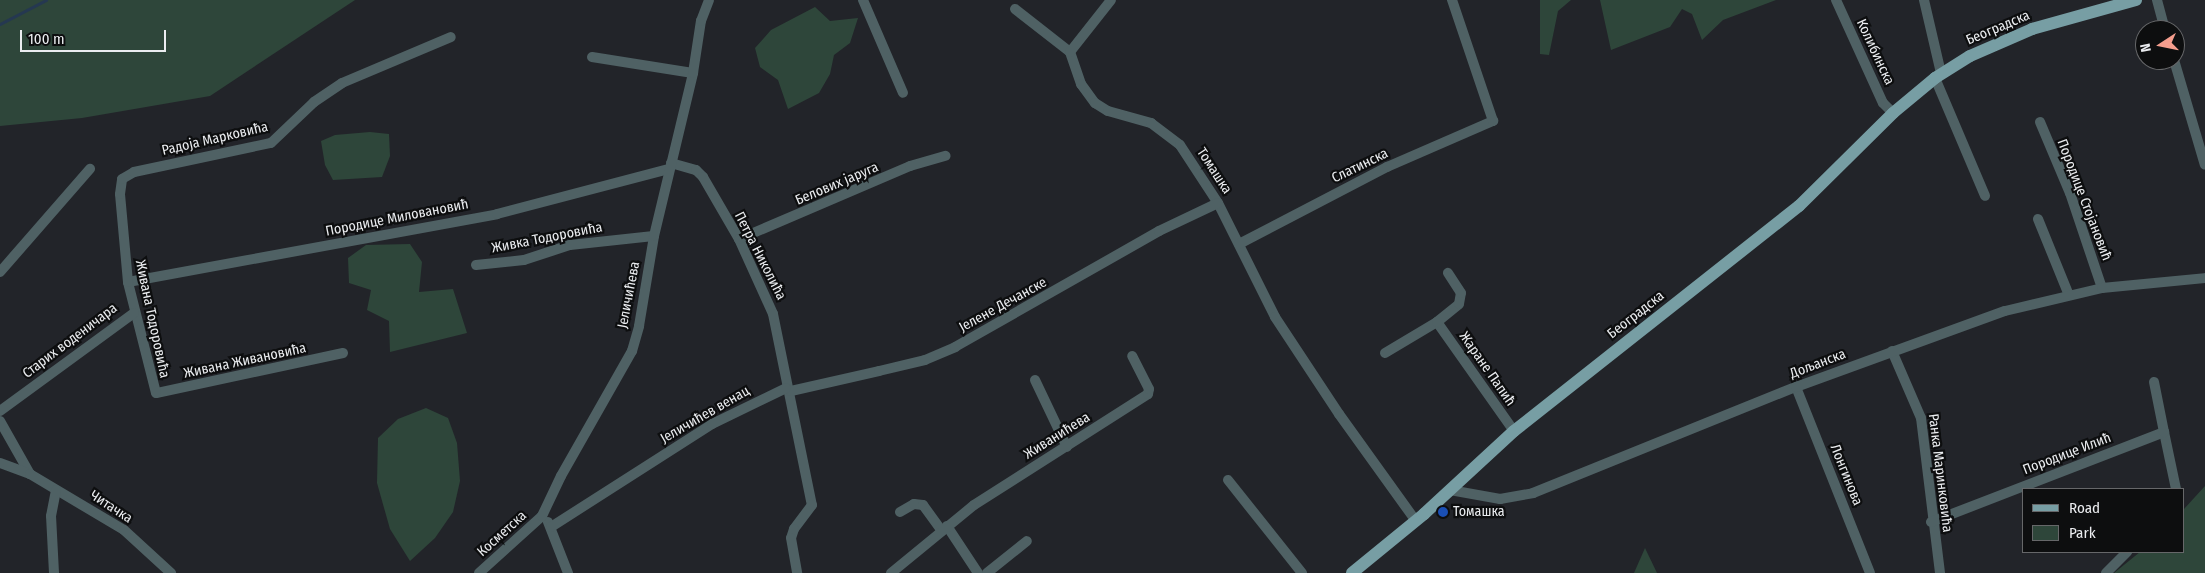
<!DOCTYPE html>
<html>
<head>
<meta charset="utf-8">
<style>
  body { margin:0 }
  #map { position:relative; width:2205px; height:573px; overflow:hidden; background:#222429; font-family:"Fira Sans Condensed",sans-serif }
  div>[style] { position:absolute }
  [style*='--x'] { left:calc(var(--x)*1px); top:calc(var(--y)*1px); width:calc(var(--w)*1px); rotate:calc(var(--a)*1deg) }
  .green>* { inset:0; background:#2e463a }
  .stream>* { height:3px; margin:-1.5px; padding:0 1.5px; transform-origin:1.5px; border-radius:1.5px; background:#253851 }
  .minor>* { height:10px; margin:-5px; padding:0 5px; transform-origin:5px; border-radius:5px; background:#4f6164 }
  .major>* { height:12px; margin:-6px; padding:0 6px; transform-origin:6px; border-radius:6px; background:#779ea4 }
  .dots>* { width:14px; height:14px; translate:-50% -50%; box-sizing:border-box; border:2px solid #0d0e0f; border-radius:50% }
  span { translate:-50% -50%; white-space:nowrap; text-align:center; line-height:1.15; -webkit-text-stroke:4.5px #0d0e0f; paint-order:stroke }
  .street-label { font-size:14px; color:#ebedf0 }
  .poi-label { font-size:14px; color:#ebedf0 }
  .left { translate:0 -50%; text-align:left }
  .legend { position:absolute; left:2022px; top:488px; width:162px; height:65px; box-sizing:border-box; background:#0d0e0f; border:1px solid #666769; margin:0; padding:6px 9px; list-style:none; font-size:15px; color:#ebedf0 }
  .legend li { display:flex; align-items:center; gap:10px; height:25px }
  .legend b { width:25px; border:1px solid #666769 }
  .north { position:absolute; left:2135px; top:20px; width:50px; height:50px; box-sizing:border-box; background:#0d0e0f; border:1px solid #666769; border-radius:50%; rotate:259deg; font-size:14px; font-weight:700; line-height:20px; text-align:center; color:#ebedf0 }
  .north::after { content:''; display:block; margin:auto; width:18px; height:22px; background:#f49d8d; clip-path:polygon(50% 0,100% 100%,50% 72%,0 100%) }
  .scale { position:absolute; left:20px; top:30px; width:146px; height:22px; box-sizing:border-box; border:2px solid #ebedf0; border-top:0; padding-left:6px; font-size:15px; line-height:18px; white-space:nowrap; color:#ebedf0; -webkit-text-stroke:4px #0d0e0f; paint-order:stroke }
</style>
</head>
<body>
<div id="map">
  <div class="green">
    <div style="clip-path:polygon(0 0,355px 0,210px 96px,82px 118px,0 126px)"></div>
    <div style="clip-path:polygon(1540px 0,1571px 0,1558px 11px,1549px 55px,1540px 54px)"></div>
    <div style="clip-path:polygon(1600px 0,1776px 0,1723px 20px,1702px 40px,1692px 14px,1682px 9px,1670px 27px,1611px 50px)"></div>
    <div style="clip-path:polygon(815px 7px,830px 21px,858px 18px,850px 43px,834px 55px,830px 74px,819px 93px,788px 109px,778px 80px,760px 67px,755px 48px,771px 30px)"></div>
    <div style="clip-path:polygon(370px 132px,389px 134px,390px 156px,382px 177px,333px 180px,325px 165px,321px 141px,335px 135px)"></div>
    <div style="clip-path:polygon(410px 244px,422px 262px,419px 292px,453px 289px,467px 333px,390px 352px,389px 321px,367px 310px,371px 290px,349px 283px,348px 258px,366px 245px)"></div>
    <div style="clip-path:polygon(426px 408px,448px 418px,457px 443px,460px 481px,453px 512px,435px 538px,410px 561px,390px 529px,377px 483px,378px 438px,398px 419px)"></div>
    <div style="clip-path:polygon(2205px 486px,2205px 573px,2114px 573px,2140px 552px,2184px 552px,2184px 509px)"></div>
    <div style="clip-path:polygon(1645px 548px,1657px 573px,1634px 573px)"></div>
  </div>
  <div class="stream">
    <div style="--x:0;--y:24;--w:52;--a:-27.6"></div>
  </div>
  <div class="minor">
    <div style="--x:863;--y:0;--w:101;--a:66.7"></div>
    <div style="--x:1836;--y:0;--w:113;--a:65.5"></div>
    <div style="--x:1883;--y:103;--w:14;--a:45"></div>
    <div style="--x:1924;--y:0;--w:75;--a:76.9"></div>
    <div style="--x:2157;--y:0;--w:31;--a:75"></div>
    <div style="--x:1015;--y:9;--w:70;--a:38"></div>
    <div style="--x:1070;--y:52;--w:34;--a:71"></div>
    <div style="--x:1081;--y:84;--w:24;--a:54"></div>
    <div style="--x:1095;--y:103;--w:15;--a:32"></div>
    <div style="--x:1108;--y:111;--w:45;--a:15.6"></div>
    <div style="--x:1151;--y:123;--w:36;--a:37"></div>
    <div style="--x:1180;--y:145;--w:69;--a:56.8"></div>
    <div style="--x:1218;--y:203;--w:127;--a:63.4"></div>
    <div style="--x:1275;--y:317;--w:116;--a:56.6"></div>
    <div style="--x:1339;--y:414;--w:132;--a:54.3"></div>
    <div style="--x:1070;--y:52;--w:66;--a:-51.7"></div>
    <div style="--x:592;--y:57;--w:102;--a:9"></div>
    <div style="--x:2174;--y:60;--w:109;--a:73.6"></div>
    <div style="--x:1935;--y:78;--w:128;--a:67"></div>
    <div style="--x:2040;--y:122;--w:77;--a:67.1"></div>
    <div style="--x:2070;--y:193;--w:100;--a:71.4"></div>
    <div style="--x:671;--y:163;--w:26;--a:16"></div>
    <div style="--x:696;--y:170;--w:10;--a:45"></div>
    <div style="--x:703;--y:177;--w:72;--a:59.9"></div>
    <div style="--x:739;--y:239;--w:82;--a:65.6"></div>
    <div style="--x:773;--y:314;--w:195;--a:78.5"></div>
    <div style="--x:812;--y:505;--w:30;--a:127"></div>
    <div style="--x:794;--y:529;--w:9;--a:108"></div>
    <div style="--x:791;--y:538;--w:36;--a:80"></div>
    <div style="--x:2038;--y:219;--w:80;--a:67.9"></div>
    <div style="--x:739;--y:239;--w:186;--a:-23.1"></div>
    <div style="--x:910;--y:166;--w:37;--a:-16"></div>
    <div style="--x:1239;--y:244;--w:167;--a:-27.5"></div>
    <div style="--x:1387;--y:167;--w:116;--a:-23.5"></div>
    <div style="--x:1493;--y:121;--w:128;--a:-108.7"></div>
    <div style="--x:476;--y:265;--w:48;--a:-5.9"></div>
    <div style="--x:524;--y:260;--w:48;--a:-18.1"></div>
    <div style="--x:570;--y:245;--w:84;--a:-6.1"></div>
    <div style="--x:0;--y:272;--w:137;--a:-48.9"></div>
    <div style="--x:128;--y:282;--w:375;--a:-10.4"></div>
    <div style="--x:497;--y:214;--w:178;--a:-14.7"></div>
    <div style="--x:1437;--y:322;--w:133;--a:54.8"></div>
    <div style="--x:1892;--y:351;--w:73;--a:66.6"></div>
    <div style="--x:1921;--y:418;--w:156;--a:83"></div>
    <div style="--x:343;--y:353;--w:191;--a:167.9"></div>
    <div style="--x:156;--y:393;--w:114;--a:-104.2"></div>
    <div style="--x:128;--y:282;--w:88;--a:-95.2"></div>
    <div style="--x:120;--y:194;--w:15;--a:-82"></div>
    <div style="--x:122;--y:179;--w:14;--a:-30"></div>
    <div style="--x:134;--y:172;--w:140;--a:-12"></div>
    <div style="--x:271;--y:143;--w:59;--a:-43.6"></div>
    <div style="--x:314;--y:102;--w:34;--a:-34"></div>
    <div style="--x:342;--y:83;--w:118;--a:-22.9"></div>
    <div style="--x:1385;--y:353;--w:61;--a:-30.8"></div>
    <div style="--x:1437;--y:322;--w:28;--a:-39"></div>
    <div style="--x:1459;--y:304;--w:11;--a:-80"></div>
    <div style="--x:1461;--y:293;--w:24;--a:-123"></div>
    <div style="--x:1035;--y:380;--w:74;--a:64.5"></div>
    <div style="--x:1796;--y:387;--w:200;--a:68.3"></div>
    <div style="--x:786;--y:388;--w:6;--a:31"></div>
    <div style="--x:791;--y:391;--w:90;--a:-12.8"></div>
    <div style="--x:879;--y:371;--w:47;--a:-13.4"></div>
    <div style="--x:925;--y:360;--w:33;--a:-23"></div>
    <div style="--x:955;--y:347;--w:235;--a:-29.6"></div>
    <div style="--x:1159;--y:231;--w:65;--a:-25.4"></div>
    <div style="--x:0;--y:411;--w:166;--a:-36.2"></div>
    <div style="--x:0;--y:421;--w:61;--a:60.5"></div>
    <div style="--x:2164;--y:432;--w:58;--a:78.1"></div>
    <div style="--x:0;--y:463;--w:32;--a:20"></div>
    <div style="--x:30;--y:474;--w:109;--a:30.8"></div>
    <div style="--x:124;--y:530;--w:64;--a:42.5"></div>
    <div style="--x:1228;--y:480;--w:119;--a:51.5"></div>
    <div style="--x:1450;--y:490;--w:51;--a:10.2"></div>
    <div style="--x:1500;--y:499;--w:34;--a:-10"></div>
    <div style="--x:1533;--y:493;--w:284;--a:-22"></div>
    <div style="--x:1796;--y:387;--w:222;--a:-20"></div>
    <div style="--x:2005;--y:311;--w:100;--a:-13.3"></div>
    <div style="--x:2102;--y:288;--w:103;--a:-5.5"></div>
    <div style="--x:900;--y:512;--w:16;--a:-30"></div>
    <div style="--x:914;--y:504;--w:9;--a:6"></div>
    <div style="--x:923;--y:505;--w:32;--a:54"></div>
    <div style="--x:548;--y:522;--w:55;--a:68.6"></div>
    <div style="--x:1931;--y:522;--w:250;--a:-21.1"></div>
    <div style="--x:2164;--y:432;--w:51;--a:-101.3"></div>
    <div style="--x:947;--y:526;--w:56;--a:56.6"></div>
    <div style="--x:551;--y:527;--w:191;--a:-32.6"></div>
    <div style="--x:712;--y:424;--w:82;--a:-25.9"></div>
    <div style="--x:54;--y:573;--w:57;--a:-93"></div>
    <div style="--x:51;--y:516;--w:26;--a:-79"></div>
    <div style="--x:479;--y:573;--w:85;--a:-42.1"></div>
    <div style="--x:542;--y:516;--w:44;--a:-64.6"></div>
    <div style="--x:561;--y:476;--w:144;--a:-60.4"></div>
    <div style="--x:632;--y:351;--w:26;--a:-74"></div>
    <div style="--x:639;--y:326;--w:91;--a:-80.5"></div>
    <div style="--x:654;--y:236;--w:168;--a:-76.5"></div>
    <div style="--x:693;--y:73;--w:53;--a:-81.3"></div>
    <div style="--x:701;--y:21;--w:22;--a:-69"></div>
    <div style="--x:891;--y:573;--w:107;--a:-39.3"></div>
    <div style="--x:974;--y:505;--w:206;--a:-32.5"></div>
    <div style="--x:1148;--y:394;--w:5;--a:-79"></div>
    <div style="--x:1149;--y:389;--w:37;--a:-117"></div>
    <div style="--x:987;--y:573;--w:51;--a:-38.7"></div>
    <div style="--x:2106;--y:573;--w:30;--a:-45"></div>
  </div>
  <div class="major">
    <div style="--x:1352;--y:573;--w:93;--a:-39.3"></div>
    <div style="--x:1424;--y:514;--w:122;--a:-42.7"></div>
    <div style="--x:1514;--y:431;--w:363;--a:-38.3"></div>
    <div style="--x:1799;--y:206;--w:132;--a:-44.7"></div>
    <div style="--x:1893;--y:113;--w:55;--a:-39.8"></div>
    <div style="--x:1935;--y:78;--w:41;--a:-32.2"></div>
    <div style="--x:1970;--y:56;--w:68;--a:-23.5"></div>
    <div style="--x:2032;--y:29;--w:108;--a:-15.6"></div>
  </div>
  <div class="dots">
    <div style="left:1443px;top:512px;background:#1a4fb4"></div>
  </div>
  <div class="street-label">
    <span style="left:1998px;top:28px;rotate:-23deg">Београдска</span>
    <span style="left:1875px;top:52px;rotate:65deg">Колибинска</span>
    <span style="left:215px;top:139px;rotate:-13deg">Радоја Марковића</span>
    <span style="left:1360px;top:166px;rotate:-26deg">Слатинска</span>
    <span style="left:1214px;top:171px;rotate:57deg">Томашка</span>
    <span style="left:837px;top:184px;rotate:-23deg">Белових јаруга</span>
    <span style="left:2084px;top:200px;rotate:69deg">Породице Стојановић</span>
    <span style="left:397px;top:218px;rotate:-11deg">Породице Миловановић</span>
    <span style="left:547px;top:238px;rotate:-11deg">Живка Тодоровића</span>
    <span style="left:760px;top:256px;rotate:63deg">Петра Николића</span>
    <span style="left:629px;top:295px;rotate:-79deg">Јеличићева</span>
    <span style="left:1003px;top:305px;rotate:-29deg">Јелене Дечанске</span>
    <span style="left:1636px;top:315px;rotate:-38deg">Београдска</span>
    <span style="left:152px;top:319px;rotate:78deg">Живана Тодоровића</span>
    <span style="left:70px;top:341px;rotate:-37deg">Старих воденичара</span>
    <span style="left:245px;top:361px;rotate:-12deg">Живана Живановића</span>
    <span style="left:1818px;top:364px;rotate:-21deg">Дољанска</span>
    <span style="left:1487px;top:369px;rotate:55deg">Жаране Папић</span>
    <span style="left:705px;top:415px;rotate:-30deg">Јеличићев венац</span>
    <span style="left:1057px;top:436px;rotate:-32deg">Живанићева</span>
    <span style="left:2067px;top:454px;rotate:-21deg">Породице Илић</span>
    <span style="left:1940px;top:473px;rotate:83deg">Ранка Маринковића</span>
    <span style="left:1846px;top:475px;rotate:68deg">Лонгинова</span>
    <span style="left:111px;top:507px;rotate:33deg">Читачка</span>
    <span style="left:502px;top:534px;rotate:-42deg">Косметска</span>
  </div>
  <div class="poi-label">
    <span class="left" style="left:1453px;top:512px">Томашка</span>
  </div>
  <ul class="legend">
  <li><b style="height:6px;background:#779ea4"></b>Road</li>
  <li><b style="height:14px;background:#2e463a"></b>Park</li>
  </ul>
  <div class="north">N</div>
  <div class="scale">100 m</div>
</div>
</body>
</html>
